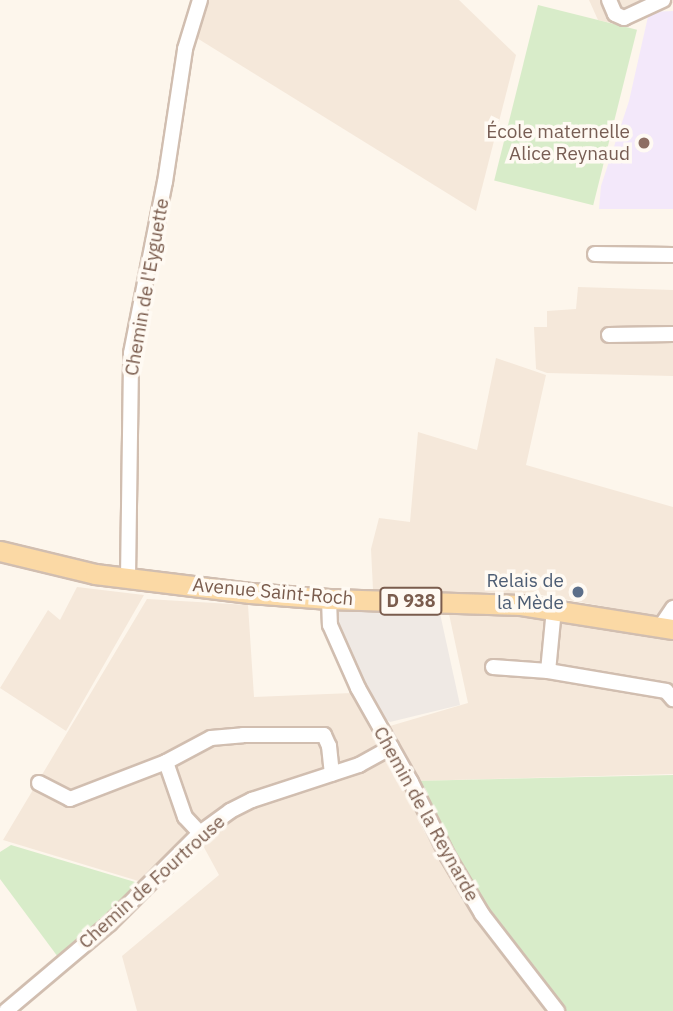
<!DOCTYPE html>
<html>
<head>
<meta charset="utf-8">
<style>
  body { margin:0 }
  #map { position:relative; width:673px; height:1011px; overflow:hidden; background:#fdf6ec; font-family:"IBM Plex Sans",sans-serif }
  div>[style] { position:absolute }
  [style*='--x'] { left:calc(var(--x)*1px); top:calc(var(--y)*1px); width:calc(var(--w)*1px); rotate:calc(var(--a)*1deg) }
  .residential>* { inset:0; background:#f5e8da }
  .industrial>* { inset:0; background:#efe9e4 }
  .education>* { inset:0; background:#f3e8fa }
  .green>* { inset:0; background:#d8ecc9; transform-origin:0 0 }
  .roads { filter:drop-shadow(2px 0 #d1beb0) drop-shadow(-2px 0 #d1beb0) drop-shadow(0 2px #d1beb0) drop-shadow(0 -2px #d1beb0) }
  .minor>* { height:14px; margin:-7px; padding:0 7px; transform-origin:7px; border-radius:7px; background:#fff }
  .major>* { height:19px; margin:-9.5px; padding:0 9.5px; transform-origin:9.5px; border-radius:9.5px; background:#fbd9a5 }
  .dots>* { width:19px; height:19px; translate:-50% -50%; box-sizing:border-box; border:4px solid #fffaf3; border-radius:50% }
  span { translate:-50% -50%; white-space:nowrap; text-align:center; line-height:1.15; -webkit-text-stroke:7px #fffaf3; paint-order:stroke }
  .shield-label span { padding:2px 5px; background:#fffaf3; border:2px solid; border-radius:5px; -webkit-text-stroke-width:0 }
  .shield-label { font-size:18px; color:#7a5c4d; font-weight:700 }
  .education-label { font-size:19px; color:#785e54 }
  .right { translate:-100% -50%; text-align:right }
  .street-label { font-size:19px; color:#7a5c4d }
  .service-label { font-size:19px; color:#4e5e75 }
</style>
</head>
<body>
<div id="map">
  <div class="residential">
    <div style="clip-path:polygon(203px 0,459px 0,516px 55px,476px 211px,192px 35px)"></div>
    <div style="clip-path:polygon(589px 0,673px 0,673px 3px,624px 26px,598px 20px)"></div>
    <div style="clip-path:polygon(578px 287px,673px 290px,673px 376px,547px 373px,536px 369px,534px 327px,547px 327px,547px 311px,576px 309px)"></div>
    <div style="clip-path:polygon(496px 358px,546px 375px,526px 465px,673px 507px,673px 619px,536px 594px,373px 590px,371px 549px,379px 518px,410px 522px,418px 432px,477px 450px)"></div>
    <div style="clip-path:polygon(77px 587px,144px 595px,66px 731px,0 688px,48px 610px,60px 620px)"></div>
    <div style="clip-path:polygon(147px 599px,248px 605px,254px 697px,352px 693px,377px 744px,370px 752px,236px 798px,208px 817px,145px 883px,3px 840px)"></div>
    <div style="clip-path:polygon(449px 614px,562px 617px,673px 640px,673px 774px,413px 781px,390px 726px,468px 703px)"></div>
    <div style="clip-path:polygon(393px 757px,552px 1011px,137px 1011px,122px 956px,219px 875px,200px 840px,240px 807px)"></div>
  </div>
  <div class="industrial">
    <div style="clip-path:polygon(335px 606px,439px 609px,460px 705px,390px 722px,377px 715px,336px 625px)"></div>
  </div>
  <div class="education">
    <div style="clip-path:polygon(673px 11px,673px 209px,599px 209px,601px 186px,629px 101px,649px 12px)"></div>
  </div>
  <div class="green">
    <div style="left:538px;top:5px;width:102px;height:181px;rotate:14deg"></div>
    <div style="clip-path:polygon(673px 775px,673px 1011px,561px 1011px,484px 914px,414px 781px)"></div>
    <div style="clip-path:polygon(11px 845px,145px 885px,58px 957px,0 879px,0 852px)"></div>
  </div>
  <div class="roads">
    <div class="minor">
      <div style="--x:609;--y:0;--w:15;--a:67"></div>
      <div style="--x:615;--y:14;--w:10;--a:24"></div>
      <div style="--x:624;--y:18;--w:43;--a:-24.8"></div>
      <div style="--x:595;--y:254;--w:78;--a:0.7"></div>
      <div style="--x:609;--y:335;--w:64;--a:-0.9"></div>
      <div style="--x:128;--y:578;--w:225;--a:-89.2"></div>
      <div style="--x:131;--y:353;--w:174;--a:-78.8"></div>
      <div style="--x:165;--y:182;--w:134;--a:-81.4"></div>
      <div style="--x:185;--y:49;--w:51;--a:-73"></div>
      <div style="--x:329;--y:599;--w:26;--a:88"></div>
      <div style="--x:330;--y:625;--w:69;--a:66"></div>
      <div style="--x:358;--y:688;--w:108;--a:60.6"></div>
      <div style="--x:411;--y:782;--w:81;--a:63.7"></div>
      <div style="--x:447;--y:855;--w:69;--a:59.3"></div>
      <div style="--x:482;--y:914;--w:123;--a:52.3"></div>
      <div style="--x:554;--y:609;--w:62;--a:95.5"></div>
      <div style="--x:548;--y:671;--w:120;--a:9.6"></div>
      <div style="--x:666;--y:691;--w:11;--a:49"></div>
      <div style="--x:661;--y:626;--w:22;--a:-56"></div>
      <div style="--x:493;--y:667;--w:55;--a:4.2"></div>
      <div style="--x:39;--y:783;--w:35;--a:27"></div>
      <div style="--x:70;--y:799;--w:103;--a:-21.1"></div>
      <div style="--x:200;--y:833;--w:22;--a:-133"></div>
      <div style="--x:185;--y:817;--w:58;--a:-109.1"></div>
      <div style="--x:166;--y:762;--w:51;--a:-28.1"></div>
      <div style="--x:211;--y:738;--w:32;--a:-5"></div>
      <div style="--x:243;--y:735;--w:81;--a:0"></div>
      <div style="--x:324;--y:735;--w:12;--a:66"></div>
      <div style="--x:329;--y:746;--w:28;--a:84"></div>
      <div style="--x:6;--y:1011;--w:135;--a:-40.2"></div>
      <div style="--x:109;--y:924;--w:129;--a:-45"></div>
      <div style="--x:200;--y:833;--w:37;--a:-36"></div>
      <div style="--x:230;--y:811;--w:25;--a:-27"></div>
      <div style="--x:252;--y:800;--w:113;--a:-18.1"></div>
      <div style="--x:359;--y:765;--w:37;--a:-29"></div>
    </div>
    <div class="major">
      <div style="--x:0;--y:551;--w:98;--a:13.6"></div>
      <div style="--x:95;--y:574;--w:156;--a:7"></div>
      <div style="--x:250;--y:593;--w:79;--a:4.3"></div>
      <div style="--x:329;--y:599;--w:192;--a:1.8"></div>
      <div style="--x:521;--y:605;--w:154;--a:9"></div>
    </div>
  </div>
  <div class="dots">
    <div style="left:644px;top:143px;background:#8d6e63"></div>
    <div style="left:578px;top:592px;background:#5c6f8a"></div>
  </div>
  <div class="shield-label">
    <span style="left:411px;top:601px">D 938</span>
  </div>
  <div class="education-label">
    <span class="right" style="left:630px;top:143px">École maternelle<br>Alice Reynaud</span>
  </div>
  <div class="street-label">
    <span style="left:147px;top:287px;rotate:-80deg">Chemin de l'Eyguette</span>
    <span style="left:273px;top:592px;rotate:5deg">Avenue Saint-Roch</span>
    <span style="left:426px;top:814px;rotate:61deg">Chemin de la Reynarde</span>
    <span style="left:152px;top:882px;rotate:-42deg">Chemin de Fourtrouse</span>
  </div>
  <div class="service-label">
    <span class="right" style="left:564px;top:592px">Relais de<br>la Mède</span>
  </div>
</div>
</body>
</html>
